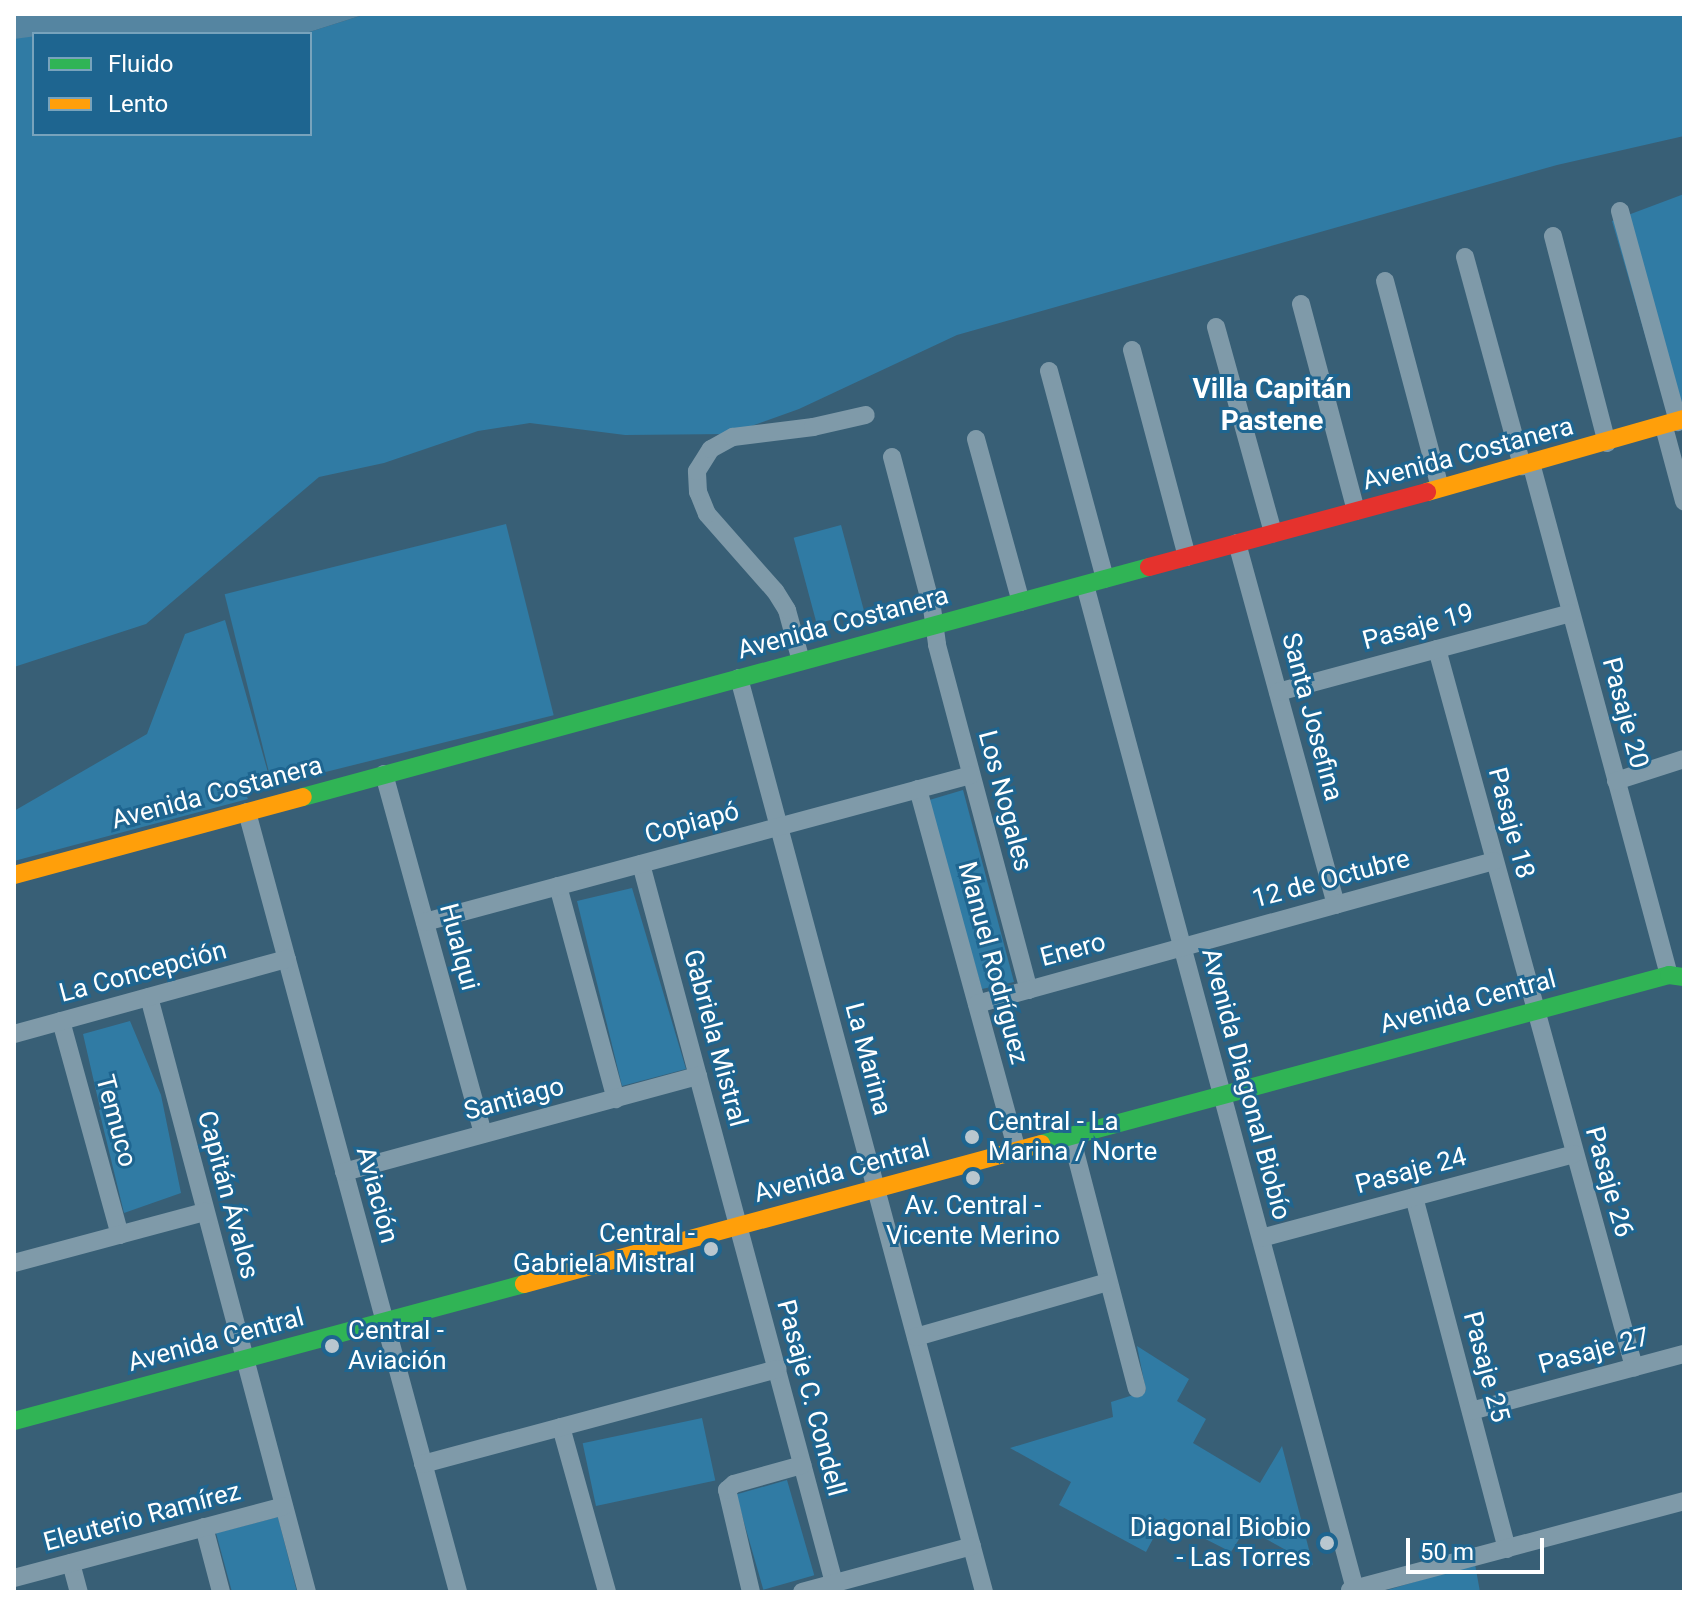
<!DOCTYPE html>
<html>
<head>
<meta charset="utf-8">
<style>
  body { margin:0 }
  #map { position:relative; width:1698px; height:1606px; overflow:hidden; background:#385f76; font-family:Roboto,sans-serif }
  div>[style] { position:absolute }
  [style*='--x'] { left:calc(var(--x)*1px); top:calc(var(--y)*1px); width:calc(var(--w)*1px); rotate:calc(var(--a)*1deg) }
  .green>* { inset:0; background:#307ba4; transform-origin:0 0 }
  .water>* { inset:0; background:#5585a1 }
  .street>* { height:18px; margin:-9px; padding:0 9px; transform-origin:9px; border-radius:9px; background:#7f9aa9 }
  .fast>* { height:18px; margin:-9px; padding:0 9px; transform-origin:9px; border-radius:9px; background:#30b455 }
  .slow>* { height:18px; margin:-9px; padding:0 9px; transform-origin:9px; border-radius:9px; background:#ff9f0a }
  .jam>* { height:18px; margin:-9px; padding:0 9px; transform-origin:9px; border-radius:9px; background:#e5322d }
  .dots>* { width:22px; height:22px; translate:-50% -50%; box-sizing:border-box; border:4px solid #1e6590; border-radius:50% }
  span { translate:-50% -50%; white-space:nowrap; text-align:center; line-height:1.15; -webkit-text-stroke:6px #1e6590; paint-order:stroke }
  .street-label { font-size:26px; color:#fff }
  .poi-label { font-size:26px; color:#fff }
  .left { translate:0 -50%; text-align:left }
  .right { translate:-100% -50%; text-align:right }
  .neighbourhood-label { font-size:28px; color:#fff; font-weight:700 }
  .frame { position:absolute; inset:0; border:16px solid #fff; pointer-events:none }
  .legend { position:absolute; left:32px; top:32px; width:280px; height:104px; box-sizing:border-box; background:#1e6590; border:2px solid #78a3bc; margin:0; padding:10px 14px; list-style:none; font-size:24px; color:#fff }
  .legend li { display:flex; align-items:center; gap:16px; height:40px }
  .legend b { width:40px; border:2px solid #78a3bc }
  .scale { position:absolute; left:1406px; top:1538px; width:138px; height:36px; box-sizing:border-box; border:4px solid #fff; border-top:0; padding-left:10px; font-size:24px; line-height:28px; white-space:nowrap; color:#fff; -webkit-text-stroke:6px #1e6590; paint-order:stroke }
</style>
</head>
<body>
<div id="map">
  <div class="green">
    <div style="clip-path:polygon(14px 14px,191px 34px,34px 34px,34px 134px,310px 134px,310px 34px,303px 34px,366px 14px,1684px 14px,1684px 136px,1557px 165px,957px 335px,799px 409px,729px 434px,625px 435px,530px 423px,478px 431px,384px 463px,319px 477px,146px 624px,14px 667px)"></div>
    <div style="clip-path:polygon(1684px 194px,1684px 401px,1666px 407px,1612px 221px)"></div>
    <div style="left:506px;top:524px;width:197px;height:290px;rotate:76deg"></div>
    <div style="left:841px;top:525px;width:89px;height:49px;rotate:75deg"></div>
    <div style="clip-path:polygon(225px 620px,271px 783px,244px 791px,248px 799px,14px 861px,14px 811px,147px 734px,185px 634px)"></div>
    <div style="clip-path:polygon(963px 790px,1014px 982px,982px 989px,926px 801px)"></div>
    <div style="clip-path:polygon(632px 888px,686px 1069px,622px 1086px,577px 901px)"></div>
    <div style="clip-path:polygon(130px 1021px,161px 1095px,181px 1193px,124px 1213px,99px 1110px,111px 1106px,100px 1108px,83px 1034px)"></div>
    <div style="clip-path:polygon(1137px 1346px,1189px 1379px,1177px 1401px,1206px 1419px,1193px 1443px,1260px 1483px,1282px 1446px,1313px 1565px,1246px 1528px,1231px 1552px,1164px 1518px,1146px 1552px,1059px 1505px,1071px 1482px,1010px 1448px,1113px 1417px,1111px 1402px,1146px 1391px)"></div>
    <div style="left:702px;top:1418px;width:64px;height:122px;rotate:78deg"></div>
    <div style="left:787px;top:1480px;width:99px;height:53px;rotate:74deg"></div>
    <div style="clip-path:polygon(278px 1517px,297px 1592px,232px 1592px,216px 1533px)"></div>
    <div style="clip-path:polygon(1475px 1564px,1480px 1592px,1384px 1591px)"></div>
  </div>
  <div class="water">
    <div style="clip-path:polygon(14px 14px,366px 14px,303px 34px,59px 33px,14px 39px)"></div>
  </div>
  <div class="street">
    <div style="--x:1620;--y:211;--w:219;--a:74.6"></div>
    <div style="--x:1553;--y:236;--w:214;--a:75.4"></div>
    <div style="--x:1465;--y:257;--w:217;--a:74.7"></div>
    <div style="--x:1385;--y:281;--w:214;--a:75.1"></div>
    <div style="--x:1301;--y:304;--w:214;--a:75.1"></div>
    <div style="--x:1216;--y:327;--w:214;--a:74.5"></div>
    <div style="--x:1132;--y:350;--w:214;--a:75.1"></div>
    <div style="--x:1049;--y:371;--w:215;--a:74.9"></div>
    <div style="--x:1664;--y:427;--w:77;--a:74.9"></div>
    <div style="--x:976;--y:439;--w:169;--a:74.6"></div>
    <div style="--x:892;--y:457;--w:156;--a:75.2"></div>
    <div style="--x:932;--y:608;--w:37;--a:82"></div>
    <div style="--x:937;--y:645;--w:357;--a:75.1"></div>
    <div style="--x:1531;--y:463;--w:530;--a:74.92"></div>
    <div style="--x:1237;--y:543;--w:375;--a:74.7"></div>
    <div style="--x:1085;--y:585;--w:1040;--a:74.95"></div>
    <div style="--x:1355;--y:1589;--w:8;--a:23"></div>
    <div style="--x:1437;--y:649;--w:745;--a:74.66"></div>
    <div style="--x:801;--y:661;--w:53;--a:-105.4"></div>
    <div style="--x:787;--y:610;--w:22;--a:-122"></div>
    <div style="--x:775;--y:591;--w:103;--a:-131.4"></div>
    <div style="--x:707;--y:514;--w:24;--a:-112"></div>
    <div style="--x:698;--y:492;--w:21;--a:-93"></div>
    <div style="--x:697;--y:471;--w:26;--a:-58"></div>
    <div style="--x:711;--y:449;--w:25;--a:-29"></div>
    <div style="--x:733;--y:437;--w:81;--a:-7.1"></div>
    <div style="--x:813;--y:427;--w:54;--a:-12.8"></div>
    <div style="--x:739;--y:678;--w:946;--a:74.99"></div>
    <div style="--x:1278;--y:692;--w:303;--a:-15.1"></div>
    <div style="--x:384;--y:774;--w:373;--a:74.6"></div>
    <div style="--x:1616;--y:781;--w:71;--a:-17.9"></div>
    <div style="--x:918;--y:789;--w:374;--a:74.7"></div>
    <div style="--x:247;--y:812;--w:808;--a:74.86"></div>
    <div style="--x:641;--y:864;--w:744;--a:74.97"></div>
    <div style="--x:558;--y:886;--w:221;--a:74.8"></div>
    <div style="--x:425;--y:922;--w:565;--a:-15.07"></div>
    <div style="--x:149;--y:997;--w:616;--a:75.13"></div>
    <div style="--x:977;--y:1004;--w:536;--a:-15.46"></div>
    <div style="--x:61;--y:1021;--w:222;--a:74.6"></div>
    <div style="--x:14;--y:1034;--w:283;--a:-15.4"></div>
    <div style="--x:1071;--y:1136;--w:261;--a:75.4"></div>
    <div style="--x:344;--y:1172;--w:367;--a:-15.2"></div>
    <div style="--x:1414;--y:1197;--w:364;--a:75.2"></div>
    <div style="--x:1261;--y:1238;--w:324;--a:-15"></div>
    <div style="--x:14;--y:1263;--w:198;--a:-15"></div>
    <div style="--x:916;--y:1337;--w:200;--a:-16"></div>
    <div style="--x:1471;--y:1411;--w:220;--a:-15"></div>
    <div style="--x:561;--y:1427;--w:171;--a:74.4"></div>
    <div style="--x:423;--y:1464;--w:367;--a:-15"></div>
    <div style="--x:204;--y:1527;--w:67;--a:75.3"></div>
    <div style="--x:71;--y:1563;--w:30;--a:75"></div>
    <div style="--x:14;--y:1578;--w:279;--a:-14.9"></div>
    <div style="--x:1350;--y:1590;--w:346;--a:-14.9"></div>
    <div style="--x:751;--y:1592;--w:105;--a:-103.2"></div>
    <div style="--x:727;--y:1490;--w:9;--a:-41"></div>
    <div style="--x:734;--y:1484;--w:71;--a:-15.6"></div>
    <div style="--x:802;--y:1592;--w:176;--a:-15.1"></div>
  </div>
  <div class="fast">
    <div style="--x:303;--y:797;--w:877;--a:-15.21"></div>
    <div style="--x:1041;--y:1144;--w:650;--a:-15.06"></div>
    <div style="--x:1669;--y:975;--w:15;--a:8"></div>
    <div style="--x:14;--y:1421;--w:528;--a:-15.04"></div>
  </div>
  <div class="slow">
    <div style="--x:1427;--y:492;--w:267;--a:-15.9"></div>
    <div style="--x:14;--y:875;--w:299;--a:-15.1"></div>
    <div style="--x:524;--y:1284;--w:536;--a:-15.15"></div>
  </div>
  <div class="jam">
    <div style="--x:1149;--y:567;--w:288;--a:-15.1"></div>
  </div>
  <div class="dots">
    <div style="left:972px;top:1137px;background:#b9c7cf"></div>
    <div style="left:973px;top:1178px;background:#b9c7cf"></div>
    <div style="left:711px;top:1249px;background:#b9c7cf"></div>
    <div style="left:332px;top:1346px;background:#b9c7cf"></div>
    <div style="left:1327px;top:1543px;background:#b9c7cf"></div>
  </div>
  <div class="street-label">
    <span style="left:1468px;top:454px;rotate:-15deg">Avenida Costanera</span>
    <span style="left:843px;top:623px;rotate:-15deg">Avenida Costanera</span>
    <span style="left:1418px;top:627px;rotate:-15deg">Pasaje 19</span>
    <span style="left:1625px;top:713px;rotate:75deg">Pasaje 20</span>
    <span style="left:1312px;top:717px;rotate:75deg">Santa Josefina</span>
    <span style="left:217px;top:793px;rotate:-15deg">Avenida Costanera</span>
    <span style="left:1005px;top:801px;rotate:75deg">Los Nogales</span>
    <span style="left:692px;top:823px;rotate:-15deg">Copiapó</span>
    <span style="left:1511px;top:823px;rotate:75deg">Pasaje 18</span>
    <span style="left:1331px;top:879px;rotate:-15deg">12 de Octubre</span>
    <span style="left:459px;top:947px;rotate:75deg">Hualqui</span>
    <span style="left:1073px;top:950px;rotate:-15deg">Enero</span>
    <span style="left:993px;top:963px;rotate:75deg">Manuel Rodríguez</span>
    <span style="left:143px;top:972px;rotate:-15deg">La Concepción</span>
    <span style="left:1468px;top:1002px;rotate:-15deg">Avenida Central</span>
    <span style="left:715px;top:1038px;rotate:75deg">Gabriela Mistral</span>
    <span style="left:868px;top:1059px;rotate:75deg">La Marina</span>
    <span style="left:1246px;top:1084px;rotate:75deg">Avenida Diagonal Biobío</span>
    <span style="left:514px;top:1099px;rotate:-15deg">Santiago</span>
    <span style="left:116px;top:1121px;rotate:75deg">Temuco</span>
    <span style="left:842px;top:1171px;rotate:-15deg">Avenida Central</span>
    <span style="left:1411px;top:1171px;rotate:-15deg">Pasaje 24</span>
    <span style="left:1609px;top:1182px;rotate:74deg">Pasaje 26</span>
    <span style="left:228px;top:1195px;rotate:75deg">Capitán Ávalos</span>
    <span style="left:377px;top:1195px;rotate:75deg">Aviación</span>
    <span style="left:216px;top:1340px;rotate:-15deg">Avenida Central</span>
    <span style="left:1594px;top:1351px;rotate:-15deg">Pasaje 27</span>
    <span style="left:1486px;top:1367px;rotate:75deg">Pasaje 25</span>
    <span style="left:811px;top:1398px;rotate:75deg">Pasaje C. Condell</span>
    <span style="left:142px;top:1517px;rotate:-15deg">Eleuterio Ramírez</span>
  </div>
  <div class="poi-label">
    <span class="left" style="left:988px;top:1137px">Central - La<br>Marina / Norte</span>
    <span style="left:973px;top:1221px">Av. Central -<br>Vicente Merino</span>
    <span class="right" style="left:695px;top:1249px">Central -<br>Gabriela Mistral</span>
    <span class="left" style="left:348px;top:1346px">Central -<br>Aviación</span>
    <span class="right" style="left:1311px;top:1543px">Diagonal Biobio<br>- Las Torres</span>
  </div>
  <div class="neighbourhood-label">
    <span style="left:1272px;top:405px">Villa Capitán<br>Pastene</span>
  </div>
  <div class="frame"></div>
  <ul class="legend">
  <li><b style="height:10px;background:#30b455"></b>Fluido</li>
  <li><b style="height:10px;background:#ff9f0a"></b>Lento</li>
  </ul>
  <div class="scale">50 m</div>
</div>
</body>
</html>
